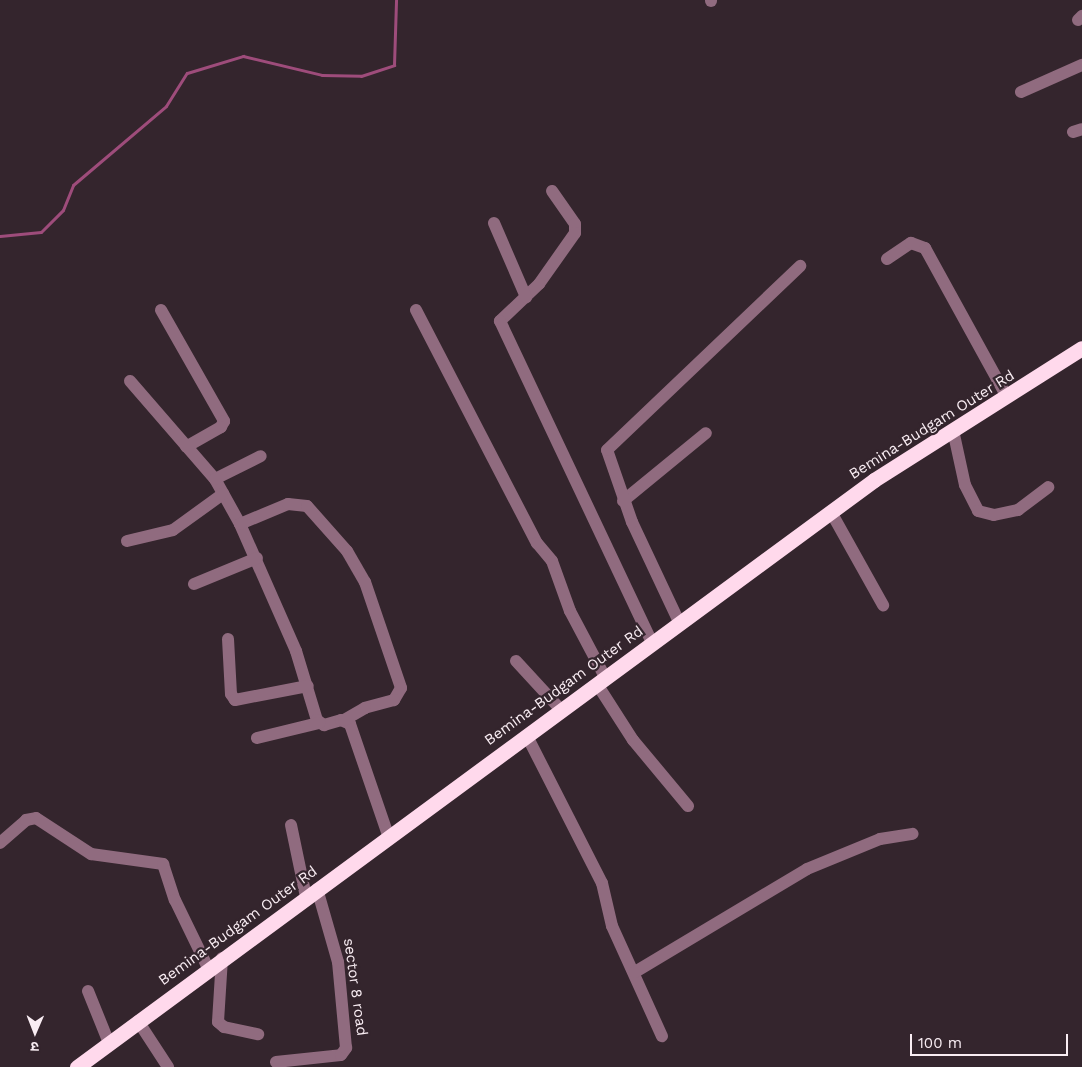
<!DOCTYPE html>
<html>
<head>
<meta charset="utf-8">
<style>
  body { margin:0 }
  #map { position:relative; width:1082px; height:1067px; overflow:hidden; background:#34252d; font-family:"Work Sans","Noto Sans Devanagari",sans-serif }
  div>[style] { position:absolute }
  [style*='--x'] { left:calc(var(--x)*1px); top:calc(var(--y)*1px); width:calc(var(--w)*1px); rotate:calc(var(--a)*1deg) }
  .stream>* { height:3px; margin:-1.5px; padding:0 1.5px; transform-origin:1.5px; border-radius:1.5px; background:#9e4c7b }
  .minor>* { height:12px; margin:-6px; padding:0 6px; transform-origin:6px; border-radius:6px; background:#906b7f }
  .highway>* { height:15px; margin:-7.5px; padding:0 7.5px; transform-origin:7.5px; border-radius:7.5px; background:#ffd9ec }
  span { translate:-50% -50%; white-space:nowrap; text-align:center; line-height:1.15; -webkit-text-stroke:4.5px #34252d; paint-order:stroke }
  .street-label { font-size:15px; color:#f9edf3 }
  .north { position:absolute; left:10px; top:1007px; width:50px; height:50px; -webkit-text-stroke:4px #34252d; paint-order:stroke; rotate:181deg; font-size:14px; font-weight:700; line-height:20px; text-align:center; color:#f9edf3 }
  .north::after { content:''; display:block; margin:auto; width:18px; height:22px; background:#f9edf3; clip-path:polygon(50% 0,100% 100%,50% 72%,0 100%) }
  .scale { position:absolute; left:910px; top:1034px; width:158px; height:22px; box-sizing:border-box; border:2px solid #f9edf3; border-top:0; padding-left:6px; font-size:15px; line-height:18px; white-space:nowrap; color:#f9edf3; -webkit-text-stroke:4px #34252d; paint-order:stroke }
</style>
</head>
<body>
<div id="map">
  <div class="stream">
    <div style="--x:0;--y:236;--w:41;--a:-5.6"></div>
    <div style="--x:41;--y:232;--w:31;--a:-45"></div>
    <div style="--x:63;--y:210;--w:27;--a:-68"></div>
    <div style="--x:73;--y:185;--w:122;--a:-40.3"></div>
    <div style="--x:166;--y:106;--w:39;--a:-58"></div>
    <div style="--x:187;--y:73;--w:59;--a:-16.9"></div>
    <div style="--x:243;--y:56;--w:81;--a:13.5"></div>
    <div style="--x:322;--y:75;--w:39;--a:1"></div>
    <div style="--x:361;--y:76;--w:35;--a:-18"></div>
    <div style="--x:394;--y:65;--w:65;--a:-88.2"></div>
  </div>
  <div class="minor">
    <div style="--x:711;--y:1;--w:1;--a:-90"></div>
    <div style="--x:1078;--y:20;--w:6;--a:-45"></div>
    <div style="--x:1021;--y:92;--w:67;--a:-23.9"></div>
    <div style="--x:1073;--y:132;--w:9;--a:-18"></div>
    <div style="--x:552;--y:191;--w:40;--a:55.1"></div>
    <div style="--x:575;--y:224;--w:9;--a:90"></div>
    <div style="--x:575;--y:233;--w:62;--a:125.2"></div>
    <div style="--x:539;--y:284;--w:54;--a:136.5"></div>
    <div style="--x:500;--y:321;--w:356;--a:64.7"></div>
    <div style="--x:494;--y:223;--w:81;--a:66.6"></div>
    <div style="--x:887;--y:259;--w:29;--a:-34"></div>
    <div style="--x:911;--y:243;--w:15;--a:20"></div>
    <div style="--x:925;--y:248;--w:170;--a:61.2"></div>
    <div style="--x:161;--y:310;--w:128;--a:60.4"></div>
    <div style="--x:224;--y:421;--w:7;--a:117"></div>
    <div style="--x:221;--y:427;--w:40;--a:150.3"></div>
    <div style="--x:416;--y:310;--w:263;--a:62.6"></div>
    <div style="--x:537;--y:543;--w:23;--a:50"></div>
    <div style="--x:552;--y:561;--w:53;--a:70.2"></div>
    <div style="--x:570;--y:611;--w:75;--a:62.1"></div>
    <div style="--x:130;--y:381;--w:130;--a:49.1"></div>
    <div style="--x:215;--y:479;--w:51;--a:60.9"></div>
    <div style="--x:240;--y:524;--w:139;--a:66.2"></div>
    <div style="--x:296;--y:651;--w:72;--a:73.1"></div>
    <div style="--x:317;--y:720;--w:9;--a:36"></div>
    <div style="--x:324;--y:725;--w:18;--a:-16"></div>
    <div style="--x:341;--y:720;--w:10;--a:24"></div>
    <div style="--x:350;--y:724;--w:120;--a:71.1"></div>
    <div style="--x:953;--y:430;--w:56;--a:77.7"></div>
    <div style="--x:965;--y:485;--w:29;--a:63"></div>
    <div style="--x:978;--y:511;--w:16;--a:14"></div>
    <div style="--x:994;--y:515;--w:25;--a:-12"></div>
    <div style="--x:1018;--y:510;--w:38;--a:-37"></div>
    <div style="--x:215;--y:479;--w:51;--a:-26.6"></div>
    <div style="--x:623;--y:501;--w:107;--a:-39.3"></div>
    <div style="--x:831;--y:512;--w:107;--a:60.8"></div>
    <div style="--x:240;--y:524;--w:52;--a:-22.6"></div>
    <div style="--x:288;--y:504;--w:19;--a:6"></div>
    <div style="--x:307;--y:506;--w:60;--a:48.4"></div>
    <div style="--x:347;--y:551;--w:36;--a:60"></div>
    <div style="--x:365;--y:582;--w:112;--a:71.2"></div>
    <div style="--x:401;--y:688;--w:14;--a:120"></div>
    <div style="--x:394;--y:700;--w:30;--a:165"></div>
    <div style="--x:365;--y:708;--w:24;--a:150"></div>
    <div style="--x:127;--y:541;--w:47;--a:-13.4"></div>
    <div style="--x:173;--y:530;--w:62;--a:-35.8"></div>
    <div style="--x:194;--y:584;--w:68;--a:-22.4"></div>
    <div style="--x:680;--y:624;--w:113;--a:-115.2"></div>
    <div style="--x:632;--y:522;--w:76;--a:-109.1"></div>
    <div style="--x:607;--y:450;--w:267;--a:-43.6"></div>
    <div style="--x:228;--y:639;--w:55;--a:86.9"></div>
    <div style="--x:231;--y:694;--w:7;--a:56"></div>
    <div style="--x:235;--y:700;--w:74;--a:-10.9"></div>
    <div style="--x:516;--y:661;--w:68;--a:47.4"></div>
    <div style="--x:597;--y:684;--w:67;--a:57.3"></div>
    <div style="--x:633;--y:740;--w:86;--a:50.2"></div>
    <div style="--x:527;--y:736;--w:165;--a:63"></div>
    <div style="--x:602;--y:883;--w:44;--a:76.9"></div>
    <div style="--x:612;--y:926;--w:121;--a:65.6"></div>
    <div style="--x:257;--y:738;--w:64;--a:-13.6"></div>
    <div style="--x:291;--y:825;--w:74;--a:78.2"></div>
    <div style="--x:0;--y:843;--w:35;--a:-41"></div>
    <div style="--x:26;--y:820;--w:10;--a:-11"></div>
    <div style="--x:36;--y:818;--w:66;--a:33.2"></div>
    <div style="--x:91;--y:854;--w:73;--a:7.9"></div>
    <div style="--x:163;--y:864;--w:38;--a:72"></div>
    <div style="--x:175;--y:900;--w:76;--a:64.1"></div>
    <div style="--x:222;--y:958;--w:64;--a:93.6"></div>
    <div style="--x:218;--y:1022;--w:8;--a:40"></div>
    <div style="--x:224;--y:1027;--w:35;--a:12"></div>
    <div style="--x:635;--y:972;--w:200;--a:-30.9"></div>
    <div style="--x:807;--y:869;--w:79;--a:-22.3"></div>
    <div style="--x:880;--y:839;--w:33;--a:-9"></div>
    <div style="--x:88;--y:991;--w:56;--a:68"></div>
    <div style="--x:138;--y:1021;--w:55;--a:56.9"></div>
    <div style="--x:276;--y:1062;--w:65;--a:-6.1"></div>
    <div style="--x:341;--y:1055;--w:9;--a:-54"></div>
    <div style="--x:346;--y:1048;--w:86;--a:-95.3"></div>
    <div style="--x:338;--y:962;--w:76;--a:-106"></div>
  </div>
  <div class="highway">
    <div style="--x:77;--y:1067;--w:990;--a:-36.37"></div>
    <div style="--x:874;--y:480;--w:246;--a:-32.4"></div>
  </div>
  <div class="street-label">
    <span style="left:932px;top:425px;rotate:-32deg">Bemina-Budgam Outer Rd</span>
    <span style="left:564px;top:686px;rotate:-36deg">Bemina-Budgam Outer Rd</span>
    <span style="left:238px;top:926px;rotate:-36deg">Bemina-Budgam Outer Rd</span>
    <span style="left:355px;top:987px;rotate:82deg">sector 8 road</span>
  </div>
  <div class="north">उ</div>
  <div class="scale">100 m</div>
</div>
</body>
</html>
